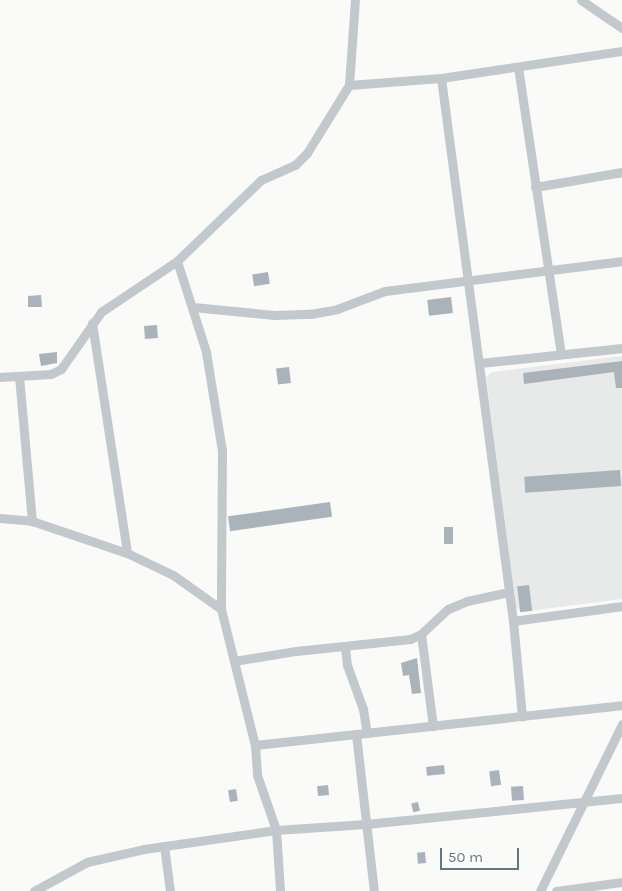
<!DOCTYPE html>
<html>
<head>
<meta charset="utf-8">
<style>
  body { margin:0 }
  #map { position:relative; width:622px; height:891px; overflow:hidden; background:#fafaf8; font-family:Karla,sans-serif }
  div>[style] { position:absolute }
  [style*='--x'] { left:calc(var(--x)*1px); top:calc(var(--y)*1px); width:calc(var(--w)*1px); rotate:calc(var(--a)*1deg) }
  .built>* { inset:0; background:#e8e9e9 }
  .building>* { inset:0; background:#aab3b9; transform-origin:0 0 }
  .minor>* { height:9px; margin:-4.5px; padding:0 4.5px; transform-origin:4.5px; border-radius:4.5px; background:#c3c8cc }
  span { translate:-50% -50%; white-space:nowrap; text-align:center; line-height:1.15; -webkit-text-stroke:5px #fff; paint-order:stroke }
  .scale { position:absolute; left:440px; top:848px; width:79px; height:22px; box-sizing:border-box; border:2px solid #657683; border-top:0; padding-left:6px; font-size:15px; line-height:18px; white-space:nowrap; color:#657683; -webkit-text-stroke:4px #fff; paint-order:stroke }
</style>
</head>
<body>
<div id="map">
  <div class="built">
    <div style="clip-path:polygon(622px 356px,622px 599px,521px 612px,516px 607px,486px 377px,492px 372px)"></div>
  </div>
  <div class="building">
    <div style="left:268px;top:272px;width:12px;height:16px;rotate:81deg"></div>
    <div style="clip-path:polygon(41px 295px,42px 307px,28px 307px,28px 296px)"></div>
    <div style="left:451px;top:297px;width:16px;height:24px;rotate:83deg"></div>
    <div style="left:157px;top:325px;width:13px;height:13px;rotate:86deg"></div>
    <div style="clip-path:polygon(57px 352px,57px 363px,41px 366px,39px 354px)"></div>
    <div style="clip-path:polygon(622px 361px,622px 388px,616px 388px,614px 372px,524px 384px,523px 373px)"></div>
    <div style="left:289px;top:367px;width:16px;height:13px;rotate:83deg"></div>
    <div style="left:620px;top:470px;width:16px;height:96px;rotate:86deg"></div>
    <div style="left:330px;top:502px;width:15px;height:103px;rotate:82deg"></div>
    <div style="left:444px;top:527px;width:9px;height:17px"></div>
    <div style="left:529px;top:585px;width:26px;height:12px;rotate:83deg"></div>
    <div style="clip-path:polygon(417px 658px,421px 693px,412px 694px,409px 675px,403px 676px,401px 663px)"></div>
    <div style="left:444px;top:765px;width:9px;height:18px;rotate:84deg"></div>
    <div style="left:499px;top:770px;width:15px;height:10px;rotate:82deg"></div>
    <div style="left:328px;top:785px;width:10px;height:11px;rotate:84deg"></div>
    <div style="left:523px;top:786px;width:14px;height:12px;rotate:86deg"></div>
    <div style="left:236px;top:789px;width:12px;height:8px;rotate:81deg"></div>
    <div style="left:418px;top:802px;width:9px;height:7px;rotate:77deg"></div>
    <div style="left:425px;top:852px;width:11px;height:8px;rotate:85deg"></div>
  </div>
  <div class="minor">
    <div style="--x:581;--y:0;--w:50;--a:34.3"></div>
    <div style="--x:518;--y:67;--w:290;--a:81.5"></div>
    <div style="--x:441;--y:78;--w:548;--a:82.45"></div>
    <div style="--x:513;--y:621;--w:96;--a:84.6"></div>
    <div style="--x:349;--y:85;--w:92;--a:-4.4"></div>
    <div style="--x:441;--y:78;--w:183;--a:-8.5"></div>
    <div style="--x:535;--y:187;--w:88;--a:-9.8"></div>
    <div style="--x:177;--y:261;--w:96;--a:72.3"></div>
    <div style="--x:206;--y:352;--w:100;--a:80.8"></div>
    <div style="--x:222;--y:451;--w:158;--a:90.4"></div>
    <div style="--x:193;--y:307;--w:82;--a:5.6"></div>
    <div style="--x:275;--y:315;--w:35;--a:-2"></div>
    <div style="--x:310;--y:314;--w:27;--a:-10"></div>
    <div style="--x:337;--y:309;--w:51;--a:-20.6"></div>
    <div style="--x:385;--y:291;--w:239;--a:-7.2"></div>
    <div style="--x:92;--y:323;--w:233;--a:81.3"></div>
    <div style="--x:480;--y:363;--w:143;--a:-6"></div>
    <div style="--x:19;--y:376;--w:146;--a:84.9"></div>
    <div style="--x:0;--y:377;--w:51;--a:-3.4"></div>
    <div style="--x:51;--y:374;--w:11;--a:-27"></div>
    <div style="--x:61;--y:369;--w:70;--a:-54.9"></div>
    <div style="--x:101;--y:312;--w:92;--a:-33.9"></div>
    <div style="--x:177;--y:261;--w:117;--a:-44"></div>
    <div style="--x:261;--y:180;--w:37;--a:-24"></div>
    <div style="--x:295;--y:165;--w:17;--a:-45"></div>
    <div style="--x:307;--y:153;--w:80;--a:-58.3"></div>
    <div style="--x:349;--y:85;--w:85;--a:-86"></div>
    <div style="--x:0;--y:518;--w:32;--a:5"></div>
    <div style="--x:32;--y:521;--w:100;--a:18.6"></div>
    <div style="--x:127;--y:553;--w:51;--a:25.6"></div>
    <div style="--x:173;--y:575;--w:59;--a:35.3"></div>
    <div style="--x:221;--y:609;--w:140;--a:76"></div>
    <div style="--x:255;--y:745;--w:30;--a:86"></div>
    <div style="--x:257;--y:775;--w:58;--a:70.9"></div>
    <div style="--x:276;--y:830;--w:61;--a:86.2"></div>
    <div style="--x:513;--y:621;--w:110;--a:-7.8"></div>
    <div style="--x:421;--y:634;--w:93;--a:82.6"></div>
    <div style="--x:345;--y:647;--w:18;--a:84"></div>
    <div style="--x:347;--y:665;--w:47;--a:70"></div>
    <div style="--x:363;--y:709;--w:24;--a:81"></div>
    <div style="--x:234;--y:661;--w:63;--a:-9.2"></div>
    <div style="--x:296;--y:651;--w:115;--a:-6"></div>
    <div style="--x:410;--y:639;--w:12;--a:-24"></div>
    <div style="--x:421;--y:634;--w:37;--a:-43"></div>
    <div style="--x:448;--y:609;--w:21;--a:-23"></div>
    <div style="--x:467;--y:601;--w:43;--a:-12.1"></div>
    <div style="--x:356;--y:734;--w:158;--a:83.5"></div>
    <div style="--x:255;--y:745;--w:369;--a:-6.2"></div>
    <div style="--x:164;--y:846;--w:45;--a:82.4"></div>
    <div style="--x:34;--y:891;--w:60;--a:-28.7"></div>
    <div style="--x:87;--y:862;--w:58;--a:-12.8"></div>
    <div style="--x:144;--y:849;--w:133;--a:-8.2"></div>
    <div style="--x:276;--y:830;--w:90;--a:-3.8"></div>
    <div style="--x:366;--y:824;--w:257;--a:-5.8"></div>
    <div style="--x:540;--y:891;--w:186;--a:-63.8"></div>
    <div style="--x:556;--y:891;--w:67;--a:-7.8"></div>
  </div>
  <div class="scale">50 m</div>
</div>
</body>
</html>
